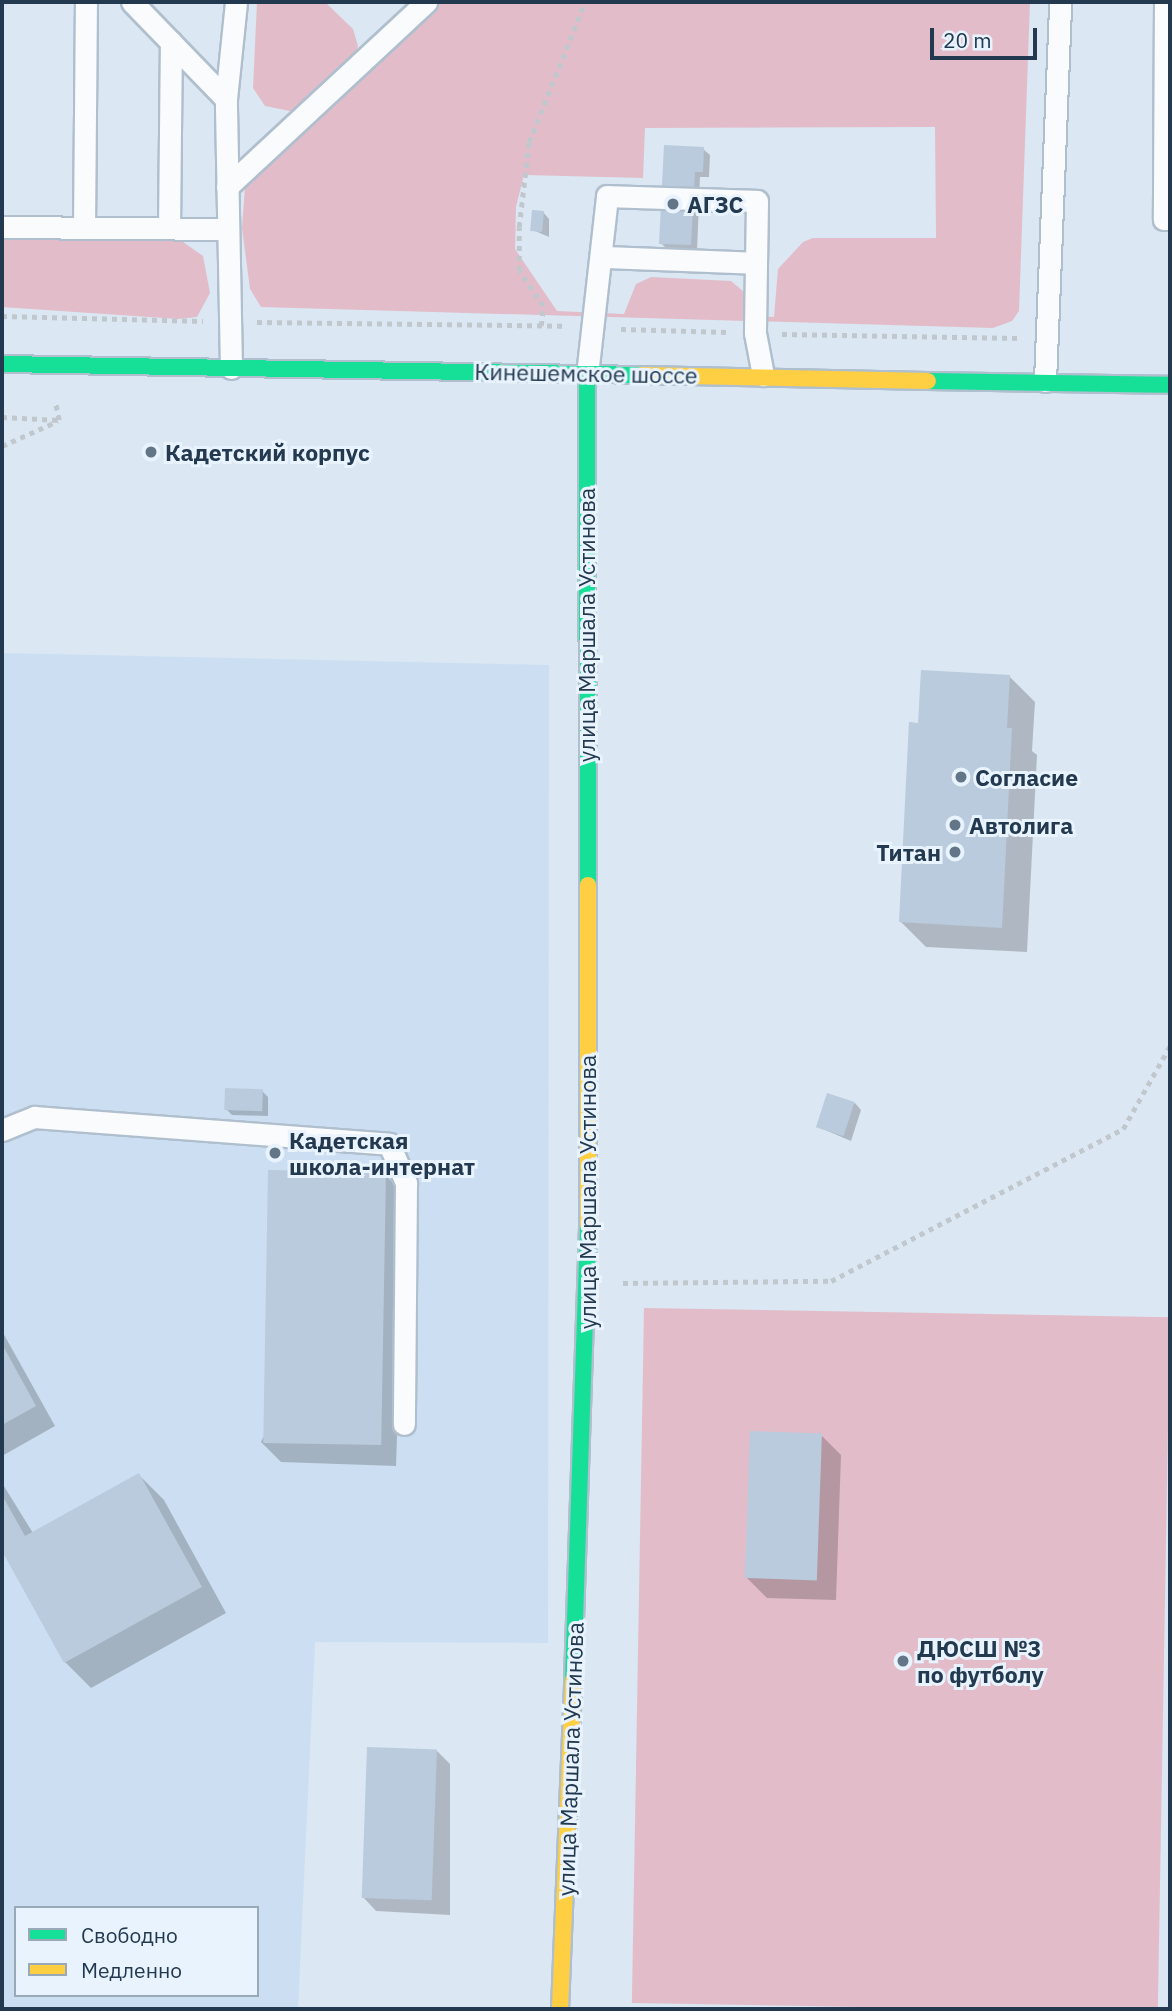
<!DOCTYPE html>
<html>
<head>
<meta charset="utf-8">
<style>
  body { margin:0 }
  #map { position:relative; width:1172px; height:2011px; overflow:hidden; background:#dbe7f3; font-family:"IBM Plex Sans",sans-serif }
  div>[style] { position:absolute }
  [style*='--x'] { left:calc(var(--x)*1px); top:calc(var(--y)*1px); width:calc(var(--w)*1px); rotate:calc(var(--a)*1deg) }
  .built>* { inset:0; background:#ccdff2 }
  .green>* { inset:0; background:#e2bdc9; transform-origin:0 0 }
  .shadow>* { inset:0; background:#0003 }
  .building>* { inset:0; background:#b9cbdc; transform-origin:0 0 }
  .path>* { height:4.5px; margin-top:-2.25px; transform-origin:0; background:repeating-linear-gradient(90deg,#c0c8ce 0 5px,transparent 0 10px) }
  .roads { filter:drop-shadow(2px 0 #b0bfce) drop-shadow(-2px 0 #b0bfce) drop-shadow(0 2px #b0bfce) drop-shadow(0 -2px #b0bfce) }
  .lane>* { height:21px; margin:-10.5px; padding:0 10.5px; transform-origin:10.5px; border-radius:10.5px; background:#fafbfd }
  .fast>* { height:16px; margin:-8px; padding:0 8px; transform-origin:8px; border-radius:8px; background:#16e098 }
  .slow>* { height:16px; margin:-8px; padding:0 8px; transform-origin:8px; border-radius:8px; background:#ffcf43 }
  .dots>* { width:19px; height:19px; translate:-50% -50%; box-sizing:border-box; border:4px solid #e8f3fe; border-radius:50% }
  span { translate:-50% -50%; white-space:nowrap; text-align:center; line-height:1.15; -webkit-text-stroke:6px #e8f3fe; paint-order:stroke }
  .poi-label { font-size:23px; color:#23394f; font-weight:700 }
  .left { translate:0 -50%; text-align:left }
  .right { translate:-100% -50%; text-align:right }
  .street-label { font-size:23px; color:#23394f }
  .frame { position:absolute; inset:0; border:4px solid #23394f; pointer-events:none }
  .legend { position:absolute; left:14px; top:1906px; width:245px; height:91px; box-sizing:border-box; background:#e8f3fe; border:2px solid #99a9b8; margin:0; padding:9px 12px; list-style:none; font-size:21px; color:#23394f }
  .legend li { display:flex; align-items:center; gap:14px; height:35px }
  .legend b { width:35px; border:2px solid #99a9b8 }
  .scale { position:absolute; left:930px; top:28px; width:107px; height:32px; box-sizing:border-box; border:4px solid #23394f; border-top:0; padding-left:9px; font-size:21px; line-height:24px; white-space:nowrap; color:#23394f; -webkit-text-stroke:5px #e8f3fe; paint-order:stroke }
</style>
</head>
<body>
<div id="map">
  <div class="built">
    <div style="clip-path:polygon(evenodd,2px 653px,549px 665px,548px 1643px,315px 1642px,298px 2009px,2px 2009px,2px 653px,16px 1908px,257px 1908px,257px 1995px,16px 1995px,16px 1908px)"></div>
  </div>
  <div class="green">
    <div style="clip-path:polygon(257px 2px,325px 2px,353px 29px,358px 46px,353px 61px,295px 112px,265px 106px,253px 88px)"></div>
    <div style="clip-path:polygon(evenodd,436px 2px,1030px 2px,1019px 311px,1012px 321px,993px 328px,261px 307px,250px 289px,242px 228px,245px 187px,255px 169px,436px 2px,935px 127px,936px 238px,813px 238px,803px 242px,778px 269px,774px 317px,749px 316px,750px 297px,731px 281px,651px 277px,636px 284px,624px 314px,557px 311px,515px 249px,516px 207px,524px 175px,643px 178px,645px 128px,935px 127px)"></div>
    <div style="clip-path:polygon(2px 234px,176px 237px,203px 256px,210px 293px,197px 317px,178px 319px,2px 307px)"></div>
    <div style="left:644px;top:1308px;width:526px;height:695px;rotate:1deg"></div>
  </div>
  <div class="shadow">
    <div style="clip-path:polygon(703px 149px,710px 155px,709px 177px,700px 177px,697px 251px,667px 249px,661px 243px)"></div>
    <div style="clip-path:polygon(543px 212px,549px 219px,549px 237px,533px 230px)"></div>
    <div style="clip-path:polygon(1009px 676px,1035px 702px,1032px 751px,1037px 755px,1027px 952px,926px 947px,901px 922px,920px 724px)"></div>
    <div style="clip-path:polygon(262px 1091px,268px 1097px,268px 1116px,232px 1115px,226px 1109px)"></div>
    <div style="clip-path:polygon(855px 1103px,861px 1110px,851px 1141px,818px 1127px)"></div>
    <div style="clip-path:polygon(385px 1175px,405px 1194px,396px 1466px,281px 1462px,261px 1442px)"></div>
    <div style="clip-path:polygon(2px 1331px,55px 1426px,2px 1456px)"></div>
    <div style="clip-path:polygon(821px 1435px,841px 1455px,836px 1600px,767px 1598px,747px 1578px)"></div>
    <div style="clip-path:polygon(139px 1475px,164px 1500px,226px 1613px,91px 1688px,65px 1662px,2px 1547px,2px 1483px,33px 1533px)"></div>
    <div style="clip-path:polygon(437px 1751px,450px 1764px,450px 1915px,376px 1911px,363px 1897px)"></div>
  </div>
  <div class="building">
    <div style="clip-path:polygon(664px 145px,704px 147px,703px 172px,695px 172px,691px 245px,659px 244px)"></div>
    <div style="left:532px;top:210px;width:12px;height:21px;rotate:5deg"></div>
    <div style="clip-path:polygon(921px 670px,1010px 675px,1007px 728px,1012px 728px,1002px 928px,899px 922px,909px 722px,918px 723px)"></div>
    <div style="left:225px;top:1088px;width:38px;height:22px;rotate:2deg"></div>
    <div style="left:827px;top:1093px;width:29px;height:36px;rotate:18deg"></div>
    <div style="left:268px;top:1170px;width:118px;height:273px;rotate:1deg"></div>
    <div style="clip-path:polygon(2px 1344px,36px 1406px,2px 1425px)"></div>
    <div style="left:750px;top:1431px;width:72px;height:147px;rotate:2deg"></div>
    <div style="clip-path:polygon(139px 1473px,202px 1587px,64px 1663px,2px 1551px,2px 1495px,25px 1536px)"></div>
    <div style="left:367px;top:1747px;width:70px;height:151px;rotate:2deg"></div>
  </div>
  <div class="path">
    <div style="--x:2;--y:316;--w:201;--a:1.4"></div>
    <div style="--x:257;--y:322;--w:307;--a:0.7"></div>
    <div style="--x:541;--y:326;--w:20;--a:-84"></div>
    <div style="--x:543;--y:306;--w:42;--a:-124.4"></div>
    <div style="--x:519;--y:271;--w:44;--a:-90"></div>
    <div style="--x:519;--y:227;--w:86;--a:-83.3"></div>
    <div style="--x:529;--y:142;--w:151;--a:-68.2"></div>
    <div style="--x:621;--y:329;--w:107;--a:1.6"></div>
    <div style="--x:782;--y:334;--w:236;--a:1"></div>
    <div style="--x:2;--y:417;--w:57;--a:3"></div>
    <div style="--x:59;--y:420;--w:19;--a:-102"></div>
    <div style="--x:2;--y:446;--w:61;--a:-24.1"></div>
    <div style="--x:623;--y:1283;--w:208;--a:-0.6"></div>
    <div style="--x:831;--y:1281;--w:329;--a:-27.5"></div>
    <div style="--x:1123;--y:1129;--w:95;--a:-60.5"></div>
  </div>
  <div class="roads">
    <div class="lane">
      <div style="--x:132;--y:2;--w:135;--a:45.9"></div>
      <div style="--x:1165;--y:2;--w:217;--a:90.3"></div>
      <div style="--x:1164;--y:219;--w:6;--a:0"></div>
      <div style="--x:227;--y:187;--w:272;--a:-42.9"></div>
      <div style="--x:2;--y:227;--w:225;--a:0.5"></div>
      <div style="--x:84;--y:227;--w:225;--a:-89.5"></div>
      <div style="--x:169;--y:228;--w:186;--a:-89.4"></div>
      <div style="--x:603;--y:257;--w:153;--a:2.2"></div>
      <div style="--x:231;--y:368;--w:269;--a:-91.1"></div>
      <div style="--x:226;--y:99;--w:98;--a:-84.1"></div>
      <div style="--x:587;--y:375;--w:180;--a:-83.6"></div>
      <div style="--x:607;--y:196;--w:150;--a:1.9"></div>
      <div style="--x:757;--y:201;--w:132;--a:90.9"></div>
      <div style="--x:755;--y:333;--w:43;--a:79.2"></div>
      <div style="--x:1045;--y:381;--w:379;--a:-87.7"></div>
      <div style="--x:2;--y:1130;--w:35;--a:-22"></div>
      <div style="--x:34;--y:1117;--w:356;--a:4.3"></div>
      <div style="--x:389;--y:1144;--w:43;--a:66.4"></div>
      <div style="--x:406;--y:1183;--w:241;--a:90.5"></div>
    </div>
    <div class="fast">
      <div style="--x:2;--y:364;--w:640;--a:0.98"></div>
      <div style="--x:587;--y:375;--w:510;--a:89.89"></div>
      <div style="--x:928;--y:381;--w:242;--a:0.9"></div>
      <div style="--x:573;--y:1680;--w:455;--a:-88.1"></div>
    </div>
    <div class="slow">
      <div style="--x:642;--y:375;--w:286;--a:1.2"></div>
      <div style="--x:588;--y:885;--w:340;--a:90"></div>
      <div style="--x:560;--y:2009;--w:329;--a:-87.7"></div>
    </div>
  </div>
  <div class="dots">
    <div style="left:673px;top:204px;background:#637688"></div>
    <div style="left:151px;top:452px;background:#637688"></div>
    <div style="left:961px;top:777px;background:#637688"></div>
    <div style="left:955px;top:825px;background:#637688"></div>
    <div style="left:955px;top:852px;background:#637688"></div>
    <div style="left:275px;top:1153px;background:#637688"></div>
    <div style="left:903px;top:1661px;background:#637688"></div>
  </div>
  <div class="poi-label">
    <span class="left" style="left:687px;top:204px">АГЗС</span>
    <span class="left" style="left:165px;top:452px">Кадетский корпус</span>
    <span class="left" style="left:975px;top:777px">Согласие</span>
    <span class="left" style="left:969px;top:825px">Автолига</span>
    <span class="right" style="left:941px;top:852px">Титан</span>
    <span class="left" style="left:289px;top:1153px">Кадетская<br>школа-интернат</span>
    <span class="left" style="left:917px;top:1661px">ДЮСШ №3<br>по футболу</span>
  </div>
  <div class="street-label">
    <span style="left:586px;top:373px;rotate:1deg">Кинешемское шоссе</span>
    <span style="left:586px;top:625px;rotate:-90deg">улица Маршала Устинова</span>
    <span style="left:587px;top:1192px;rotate:-90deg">улица Маршала Устинова</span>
    <span style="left:570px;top:1759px;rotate:-88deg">улица Маршала Устинова</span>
  </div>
  <div class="frame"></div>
  <ul class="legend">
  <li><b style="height:9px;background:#16e098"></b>Свободно</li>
  <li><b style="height:9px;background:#ffcf43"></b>Медленно</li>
  </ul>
  <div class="scale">20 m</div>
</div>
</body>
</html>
